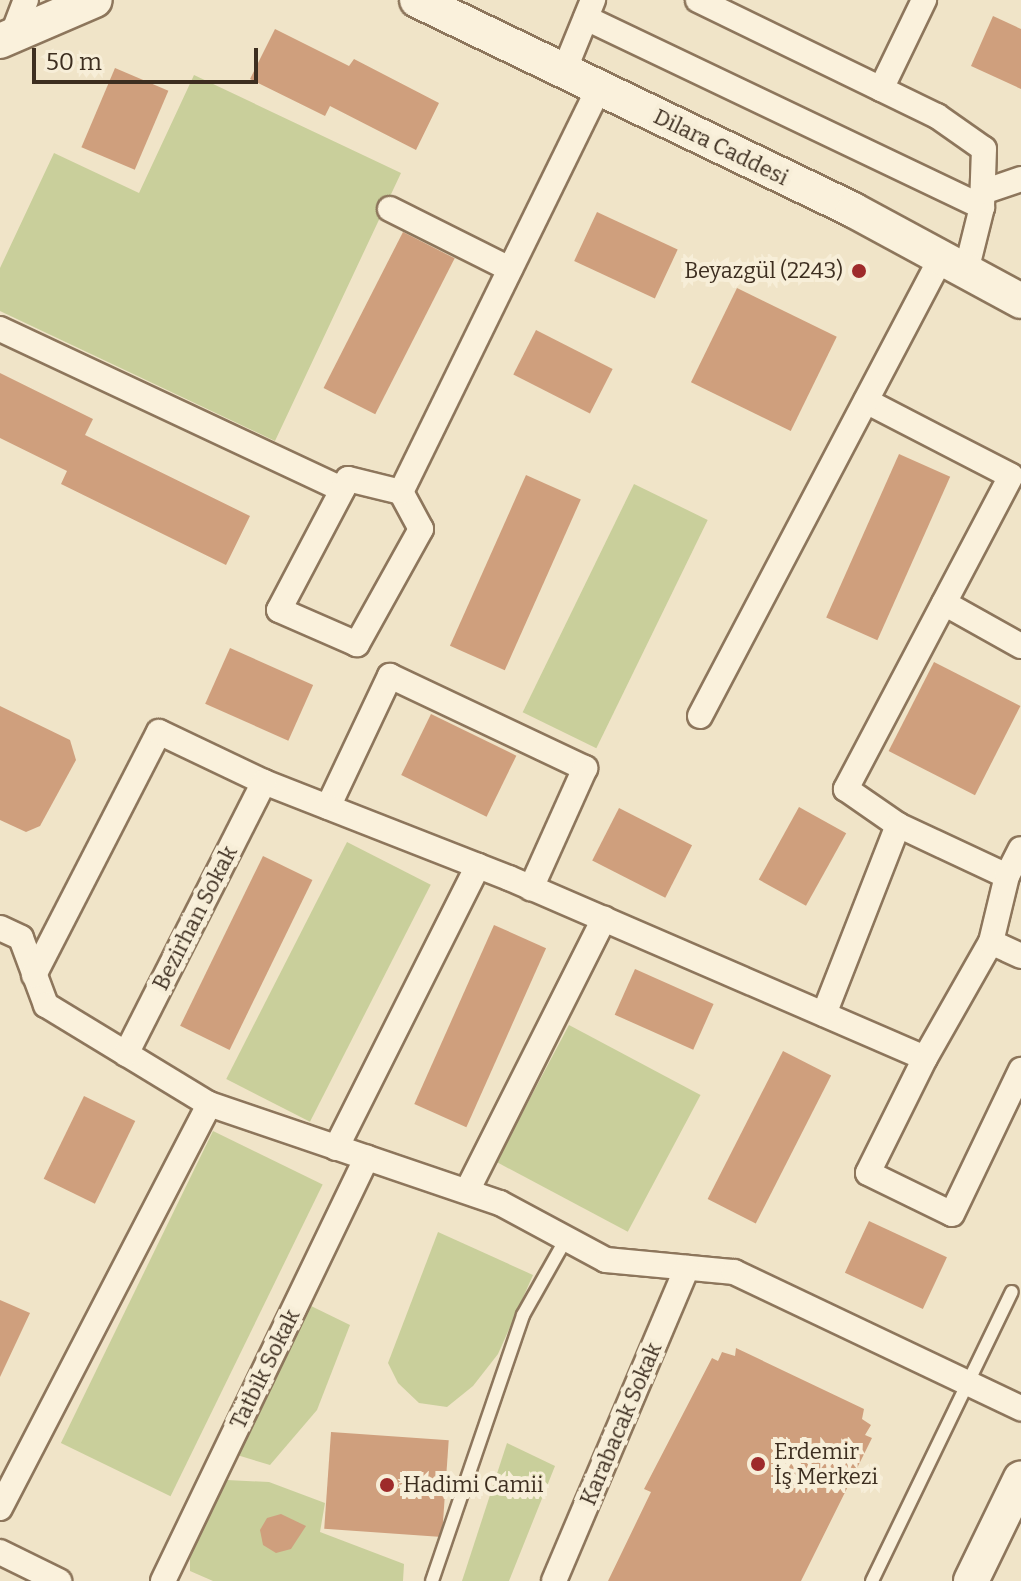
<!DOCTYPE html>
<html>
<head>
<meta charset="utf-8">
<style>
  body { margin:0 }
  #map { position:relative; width:1021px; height:1581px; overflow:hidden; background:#f0e4c8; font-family:Bitter,serif }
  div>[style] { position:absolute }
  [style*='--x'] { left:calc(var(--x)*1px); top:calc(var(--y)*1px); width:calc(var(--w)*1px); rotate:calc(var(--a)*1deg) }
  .green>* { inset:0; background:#c9cf9b; transform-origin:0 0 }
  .building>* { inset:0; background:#cf9f7d; transform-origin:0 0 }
  .roads { filter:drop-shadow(2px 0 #8d765c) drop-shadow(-2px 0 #8d765c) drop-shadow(0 2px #8d765c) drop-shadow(0 -2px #8d765c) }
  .lane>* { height:12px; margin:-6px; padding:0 6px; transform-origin:6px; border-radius:6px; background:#faf1dc }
  .street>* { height:24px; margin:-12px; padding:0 12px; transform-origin:12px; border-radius:12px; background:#faf1dc }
  .secondary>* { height:34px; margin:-17px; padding:0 17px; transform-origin:17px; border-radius:17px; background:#faf1dc }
  .dots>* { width:22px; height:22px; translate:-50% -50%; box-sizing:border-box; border:4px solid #f7eed8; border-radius:50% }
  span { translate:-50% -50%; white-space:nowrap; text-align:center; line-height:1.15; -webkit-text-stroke:8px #f7eed8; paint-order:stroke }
  .street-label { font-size:22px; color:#3d2e20 }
  .poi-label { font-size:22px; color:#3d2e20 }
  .right { translate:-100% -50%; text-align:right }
  .left { translate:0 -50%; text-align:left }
  .scale { position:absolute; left:32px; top:48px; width:226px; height:36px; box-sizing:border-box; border:4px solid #3d2e20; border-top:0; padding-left:10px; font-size:24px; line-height:28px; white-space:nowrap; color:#3d2e20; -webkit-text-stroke:6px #f7eed8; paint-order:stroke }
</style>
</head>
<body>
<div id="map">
  <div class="green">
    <div style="clip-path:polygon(194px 75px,401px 173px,275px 441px,0 311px,0 268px,54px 153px,139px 193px)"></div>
    <div style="left:634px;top:484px;width:82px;height:254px;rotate:26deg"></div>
    <div style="left:347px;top:842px;width:94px;height:266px;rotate:27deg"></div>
    <div style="left:569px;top:1025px;width:149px;height:155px;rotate:28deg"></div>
    <div style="left:213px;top:1131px;width:122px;height:347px;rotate:26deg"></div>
    <div style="clip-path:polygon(438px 1232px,533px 1275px,498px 1354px,473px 1386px,447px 1407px,419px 1403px,398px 1383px,388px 1363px)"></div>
    <div style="clip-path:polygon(309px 1305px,350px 1325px,317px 1410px,270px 1465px,237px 1455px)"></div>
    <div style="clip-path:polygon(507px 1443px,555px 1466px,509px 1581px,462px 1581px)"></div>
    <div style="clip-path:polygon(227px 1480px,269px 1482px,325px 1503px,320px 1532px,404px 1564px,403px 1581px,213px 1581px,190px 1571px,190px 1555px)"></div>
  </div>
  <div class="building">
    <div style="clip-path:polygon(993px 16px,1021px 29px,1021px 89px,971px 66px)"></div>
    <div style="clip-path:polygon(275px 29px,349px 66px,354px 59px,439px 103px,416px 150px,330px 106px,325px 116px,250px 79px)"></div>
    <div style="left:115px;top:68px;width:58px;height:86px;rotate:23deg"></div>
    <div style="left:597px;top:212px;width:89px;height:54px;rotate:25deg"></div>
    <div style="left:403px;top:232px;width:58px;height:175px;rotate:27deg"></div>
    <div style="left:737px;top:288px;width:111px;height:105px;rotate:26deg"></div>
    <div style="left:536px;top:330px;width:86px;height:50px;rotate:27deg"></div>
    <div style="clip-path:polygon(0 373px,93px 419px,85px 435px,250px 516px,226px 565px,61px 484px,67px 471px,0 438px)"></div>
    <div style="left:899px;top:454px;width:56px;height:179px;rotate:24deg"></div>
    <div style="left:526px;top:475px;width:60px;height:187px;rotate:24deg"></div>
    <div style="left:230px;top:648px;width:91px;height:61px;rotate:24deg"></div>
    <div style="left:934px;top:662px;width:97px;height:100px;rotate:27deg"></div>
    <div style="clip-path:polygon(0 706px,70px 740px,76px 760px,40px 826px,26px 832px,0 820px)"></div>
    <div style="left:431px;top:714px;width:95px;height:68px;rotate:26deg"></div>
    <div style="left:799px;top:807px;width:54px;height:83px;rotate:29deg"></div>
    <div style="left:619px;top:808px;width:82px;height:59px;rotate:27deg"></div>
    <div style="left:263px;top:856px;width:55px;height:189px;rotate:26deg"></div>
    <div style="left:494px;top:925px;width:57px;height:196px;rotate:24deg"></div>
    <div style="left:635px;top:969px;width:86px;height:50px;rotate:24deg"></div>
    <div style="left:783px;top:1051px;width:54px;height:166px;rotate:27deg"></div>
    <div style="left:84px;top:1096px;width:57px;height:92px;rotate:26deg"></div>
    <div style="left:869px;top:1221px;width:86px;height:57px;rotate:25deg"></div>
    <div style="clip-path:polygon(0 1300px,30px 1313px,0 1377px)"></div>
    <div style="clip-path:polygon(736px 1348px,864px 1409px,862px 1419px,871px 1425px,865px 1435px,872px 1438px,801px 1581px,608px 1581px,651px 1492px,644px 1489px,712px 1358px,718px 1361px,722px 1352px,735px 1356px)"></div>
    <div style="left:331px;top:1432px;width:118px;height:97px;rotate:4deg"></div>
    <div style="clip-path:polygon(281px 1514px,306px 1526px,291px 1549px,276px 1553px,263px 1545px,260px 1530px,267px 1518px)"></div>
  </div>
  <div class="roads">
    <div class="lane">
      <div style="--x:432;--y:1581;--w:281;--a:-71.1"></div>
      <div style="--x:523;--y:1315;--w:87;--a:-60.5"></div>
      <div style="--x:872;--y:1581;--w:321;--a:-64.2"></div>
    </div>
    <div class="street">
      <div style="--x:698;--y:0;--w:266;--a:25.9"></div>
      <div style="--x:937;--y:116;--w:57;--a:35.1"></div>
      <div style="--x:984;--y:149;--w:58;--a:92"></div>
      <div style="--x:982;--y:207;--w:66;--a:104"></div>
      <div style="--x:586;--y:18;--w:439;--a:25.5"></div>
      <div style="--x:12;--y:36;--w:39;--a:-69"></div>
      <div style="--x:564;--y:71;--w:77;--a:-67.8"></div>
      <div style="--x:881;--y:89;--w:99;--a:-64.2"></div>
      <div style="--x:983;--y:192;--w:40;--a:-18.9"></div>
      <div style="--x:390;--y:209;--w:134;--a:26.6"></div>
      <div style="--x:0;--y:329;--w:378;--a:25.1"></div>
      <div style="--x:866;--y:401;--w:163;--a:27.3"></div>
      <div style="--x:1011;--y:476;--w:354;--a:117.8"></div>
      <div style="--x:846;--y:789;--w:63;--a:34.7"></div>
      <div style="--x:898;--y:825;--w:120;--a:25.1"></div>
      <div style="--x:348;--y:479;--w:55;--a:13.8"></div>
      <div style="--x:401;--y:492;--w:42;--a:61.6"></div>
      <div style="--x:421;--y:529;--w:132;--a:119.1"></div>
      <div style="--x:357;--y:644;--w:85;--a:-156.4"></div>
      <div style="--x:279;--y:610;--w:148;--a:-62.2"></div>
      <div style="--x:401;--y:492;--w:450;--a:-63.9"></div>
      <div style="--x:944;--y:603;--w:88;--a:29.2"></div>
      <div style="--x:700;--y:716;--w:518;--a:-62.25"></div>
      <div style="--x:328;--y:807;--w:145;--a:-64.7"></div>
      <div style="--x:390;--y:676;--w:216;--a:25.3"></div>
      <div style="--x:585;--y:768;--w:132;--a:114.2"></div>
      <div style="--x:0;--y:928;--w:23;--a:25"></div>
      <div style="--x:21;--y:938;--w:72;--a:69.5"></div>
      <div style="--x:46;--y:1005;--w:191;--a:31.3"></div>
      <div style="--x:209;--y:1104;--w:307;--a:18.8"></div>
      <div style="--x:500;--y:1203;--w:120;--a:28.3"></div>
      <div style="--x:606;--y:1260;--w:129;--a:5.4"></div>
      <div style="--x:734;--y:1272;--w:318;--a:25.4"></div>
      <div style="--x:991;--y:942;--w:68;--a:-76.4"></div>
      <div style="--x:1007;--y:876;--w:30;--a:-63"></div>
      <div style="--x:34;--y:975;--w:273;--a:-62.8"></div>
      <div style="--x:159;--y:732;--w:116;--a:25.5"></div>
      <div style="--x:264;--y:782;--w:263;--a:21.4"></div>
      <div style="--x:509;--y:878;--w:453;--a:23.4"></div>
      <div style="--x:925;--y:1058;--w:133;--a:-60.4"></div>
      <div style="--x:991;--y:942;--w:33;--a:25"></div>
      <div style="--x:824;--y:1014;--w:203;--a:-68.6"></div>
      <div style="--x:126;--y:1054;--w:305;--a:-63.1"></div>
      <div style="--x:925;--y:1058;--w:128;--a:116.4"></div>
      <div style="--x:868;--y:1173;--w:93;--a:26"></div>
      <div style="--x:952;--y:1214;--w:160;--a:-64.4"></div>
      <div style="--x:336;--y:1148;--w:316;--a:-63.3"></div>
      <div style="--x:467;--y:1191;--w:305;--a:-63.3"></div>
      <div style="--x:0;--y:1508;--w:455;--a:-62.6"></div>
      <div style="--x:0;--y:1552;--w:66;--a:26.2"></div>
      <div style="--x:163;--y:1581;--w:470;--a:-64.3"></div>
      <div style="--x:554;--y:1581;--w:340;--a:-67"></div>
    </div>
    <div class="secondary">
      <div style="--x:417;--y:0;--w:484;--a:25.7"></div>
      <div style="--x:853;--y:210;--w:191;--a:28.4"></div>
      <div style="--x:0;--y:41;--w:103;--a:-23.3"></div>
      <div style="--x:971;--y:1581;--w:114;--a:-64.1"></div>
    </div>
  </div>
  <div class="dots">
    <div style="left:859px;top:271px;background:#9e2a2b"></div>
    <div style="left:758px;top:1464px;background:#9e2a2b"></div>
    <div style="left:387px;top:1485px;background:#9e2a2b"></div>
  </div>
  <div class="street-label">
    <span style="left:721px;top:147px;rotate:26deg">Dilara Caddesi</span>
    <span style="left:195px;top:918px;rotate:-63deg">Bezirhan Sokak</span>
    <span style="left:265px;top:1369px;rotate:-64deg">Tatbik Sokak</span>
    <span style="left:621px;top:1424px;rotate:-67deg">Karabacak Sokak</span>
  </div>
  <div class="poi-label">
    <span class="right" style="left:843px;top:271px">Beyazgül (2243)</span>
    <span class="left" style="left:774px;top:1464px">Erdemir<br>İş Merkezi</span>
    <span class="left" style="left:403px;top:1485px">Hadimi Camii</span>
  </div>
  <div class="scale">50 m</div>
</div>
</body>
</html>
